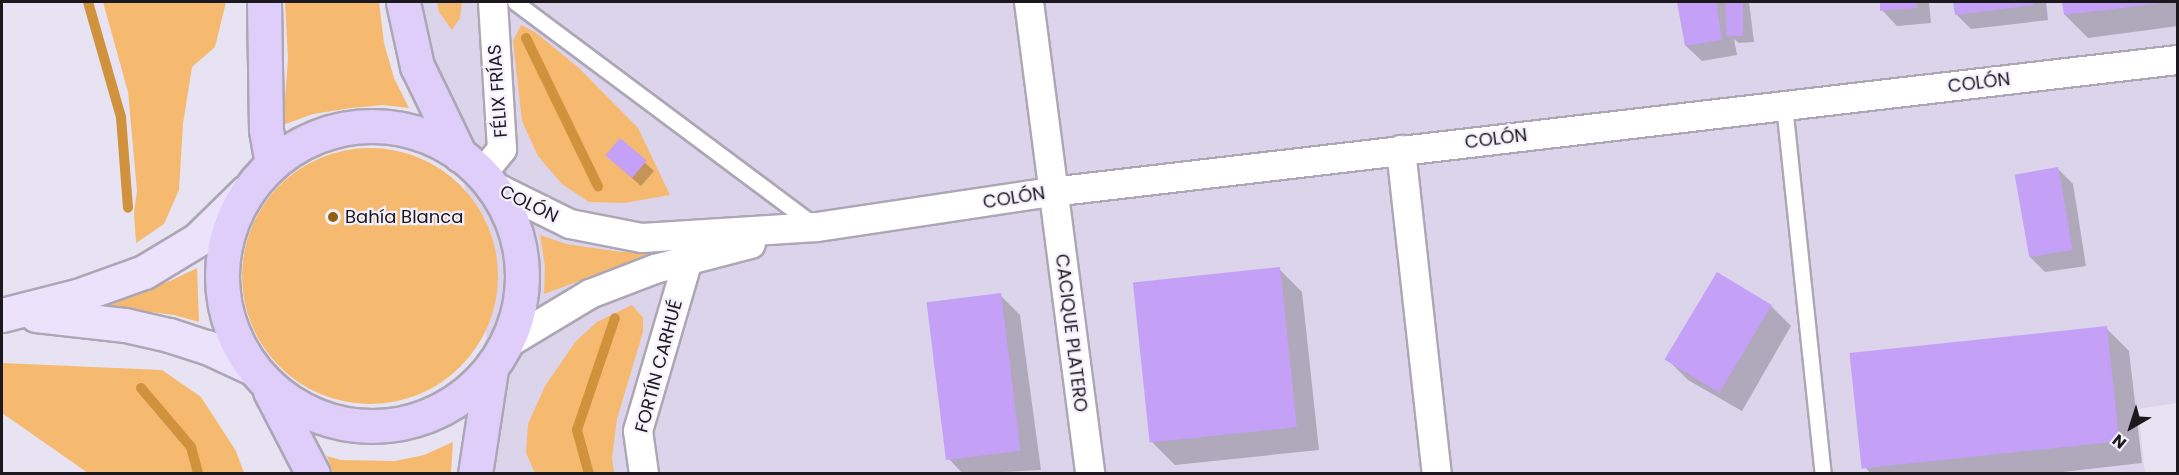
<!DOCTYPE html>
<html>
<head>
<meta charset="utf-8">
<style>
  body { margin:0 }
  #map { position:relative; width:2179px; height:475px; overflow:hidden; background:#e8e3f2; font-family:Poppins,sans-serif }
  div>[style] { position:absolute }
  [style*='--x'] { left:calc(var(--x)*1px); top:calc(var(--y)*1px); width:calc(var(--w)*1px); rotate:calc(var(--a)*1deg) }
  .built>* { inset:0; background:#dcd4eb }
  .green>* { inset:0; background:#f5ba70 }
  .round { border-radius:50% }
  .shadow>* { inset:0; background:#0003 }
  .stream>* { height:10px; margin:-5px; padding:0 5px; transform-origin:5px; border-radius:5px; background:#d1923d }
  .building>* { inset:0; background:#c4a1f7; transform-origin:0 0 }
  .roads { filter:drop-shadow(2px 0 #aca6b5) drop-shadow(-2px 0 #aca6b5) drop-shadow(0 2px #aca6b5) drop-shadow(0 -2px #aca6b5) }
  .lane>* { height:15px; margin:-7.5px; padding:0 7.5px; transform-origin:7.5px; border-radius:7.5px; background:#fff }
  .street>* { height:28px; margin:-14px; padding:0 14px; transform-origin:14px; border-radius:14px; background:#fff }
  .primary>* { height:33px; margin:-16.5px; padding:0 16.5px; transform-origin:16.5px; border-radius:16.5px; background:#ece2fc }
  .highway>* { height:33px; margin:-16.5px; padding:0 16.5px; transform-origin:16.5px; border-radius:16.5px; background:#dfcefa }
  .highway>.ring { margin:-16.5px; padding:0; box-sizing:content-box; background:none; border:33px solid #dfcefa; border-radius:50% }
  .dots>* { width:16px; height:16px; translate:-50% -50%; box-sizing:border-box; border:3px solid #f5f0fd; border-radius:50% }
  span { translate:-50% -50%; white-space:nowrap; text-align:center; line-height:1.15; -webkit-text-stroke:4.5px #f5f0fd; paint-order:stroke }
  .street-label { font-size:18px; color:#1b191e }
  .poi-label { font-size:18px; color:#1b191e }
  .left { translate:0 -50%; text-align:left }
  .frame { position:absolute; inset:0; border:3px solid #1b191e; pointer-events:none }
  .north { position:absolute; left:2101px; top:397px; width:60px; height:60px; -webkit-text-stroke:4px #f5f0fd; paint-order:stroke; rotate:219deg; font-size:16px; font-weight:700; line-height:24px; text-align:center; color:#1b191e }
  .north::after { content:''; display:block; margin:auto; width:21px; height:27px; background:#1b191e; clip-path:polygon(50% 0,100% 100%,50% 72%,0 100%) }
</style>
</head>
<body>
<div id="map">
  <div class="built">
    <div style="clip-path:polygon(403px 2px,2177px 2px,2177px 403px,2138px 409px,2145px 474px,475px 473px,491px 369px,460px 155px)"></div>
  </div>
  <div class="green">
    <div style="clip-path:polygon(103px 2px,226px 2px,215px 47px,192px 67px,183px 124px,179px 190px,164px 224px,136px 243px,134px 213px,137px 191px,128px 92px)"></div>
    <div style="clip-path:polygon(285px 2px,379px 2px,384px 43px,394px 78px,409px 108px,383px 105px,351px 108px,313px 114px,283px 125px,288px 59px)"></div>
    <div style="clip-path:polygon(437px 2px,462px 2px,460px 18px,452px 30px,439px 12px)"></div>
    <div style="clip-path:polygon(521px 25px,535px 32px,579px 68px,638px 128px,670px 195px,624px 203px,589px 202px,562px 184px,538px 156px,522px 121px,513px 41px)"></div>
    <div class="round" style="left:242px;top:148px;width:256px;height:256px"></div>
    <div style="clip-path:polygon(540px 235px,566px 244px,621px 252px,687px 247px,687px 250px,622px 265px,544px 294px,545px 266px)"></div>
    <div style="clip-path:polygon(197px 268px,199px 322px,174px 315px,135px 310px,77px 309px,170px 281px)"></div>
    <div style="clip-path:polygon(632px 305px,643px 318px,643px 332px,617px 419px,612px 458px,614px 473px,535px 473px,526px 453px,528px 424px,545px 386px,576px 341px,597px 322px)"></div>
    <div style="clip-path:polygon(2px 363px,162px 370px,201px 397px,236px 451px,244px 473px,88px 473px,2px 413px)"></div>
    <div style="clip-path:polygon(453px 442px,451px 473px,333px 473px,327px 456px,341px 460px,395px 461px,424px 455px)"></div>
  </div>
  <div class="shadow">
    <div style="clip-path:polygon(1678px 2px,1749px 2px,1754px 42px,1739px 43px,1734px 39px,1737px 55px,1702px 61px,1686px 46px)"></div>
    <div style="clip-path:polygon(1881px 2px,1929px 2px,1931px 23px,1897px 26px,1882px 10px)"></div>
    <div style="clip-path:polygon(1954px 2px,2046px 2px,2048px 20px,1971px 29px,1956px 14px)"></div>
    <div style="clip-path:polygon(2063px 2px,2178px 2px,2178px 26px,2088px 38px,2065px 15px)"></div>
    <div style="clip-path:polygon(620px 140px,654px 171px,641px 186px,615px 163px)"></div>
    <div style="clip-path:polygon(2058px 169px,2073px 184px,2086px 266px,2045px 272px,2030px 257px)"></div>
    <div style="clip-path:polygon(1279px 269px,1302px 292px,1319px 450px,1175px 465px,1152px 442px)"></div>
    <div style="clip-path:polygon(1000px 295px,1020px 315px,1041px 470px,963px 474px,949px 459px)"></div>
    <div style="clip-path:polygon(1771px 306px,1791px 326px,1742px 411px,1688px 380px,1668px 360px)"></div>
    <div style="clip-path:polygon(2106px 328px,2129px 351px,2142px 463px,2045px 474px,1871px 474px,1865px 467px)"></div>
  </div>
  <div class="stream">
    <div style="--x:88;--y:2;--w:120;--a:74"></div>
    <div style="--x:121;--y:117;--w:91;--a:85.6"></div>
    <div style="--x:526;--y:38;--w:165;--a:64.1"></div>
    <div style="--x:141;--y:388;--w:77;--a:49.7"></div>
    <div style="--x:191;--y:447;--w:28;--a:75"></div>
    <div style="--x:589;--y:474;--w:46;--a:-105.3"></div>
    <div style="--x:577;--y:430;--w:118;--a:-71.3"></div>
  </div>
  <div class="building">
    <div style="clip-path:polygon(1677px 2px,1716px 2px,1722px 40px,1685px 46px)"></div>
    <div style="left:1726px;top:2px;width:17px;height:34px"></div>
    <div style="clip-path:polygon(1880px 2px,1916px 2px,1917px 8px,1880px 11px)"></div>
    <div style="clip-path:polygon(1953px 2px,2033px 2px,2034px 5px,1955px 15px)"></div>
    <div style="clip-path:polygon(2062px 2px,2162px 2px,2162px 3px,2064px 15px)"></div>
    <div style="left:620px;top:138px;width:35px;height:23px;rotate:40deg"></div>
    <div style="left:2058px;top:167px;width:84px;height:44px;rotate:80deg"></div>
    <div style="left:1280px;top:267px;width:161px;height:148px;rotate:84deg"></div>
    <div style="left:1717px;top:272px;width:64px;height:102px;rotate:31deg"></div>
    <div style="left:1001px;top:293px;width:159px;height:75px;rotate:83deg"></div>
    <div style="left:2107px;top:326px;width:116px;height:259px;rotate:84deg"></div>
  </div>
  <div class="roads">
    <div class="lane">
      <div style="--x:515;--y:2;--w:373;--a:36.7"></div>
      <div style="--x:1784;--y:105;--w:371;--a:84"></div>
    </div>
    <div class="street">
      <div style="--x:1029;--y:2;--w:476;--a:82.6"></div>
      <div style="--x:1401;--y:150;--w:326;--a:83.7"></div>
      <div style="--x:482;--y:174;--w:32;--a:-51"></div>
      <div style="--x:502;--y:149;--w:147;--a:-93.5"></div>
      <div style="--x:491;--y:185;--w:88;--a:26.3"></div>
      <div style="--x:570;--y:224;--w:73;--a:11"></div>
      <div style="--x:642;--y:238;--w:175;--a:-3.6"></div>
      <div style="--x:817;--y:227;--w:238;--a:-8.5"></div>
      <div style="--x:1052;--y:192;--w:1134;--a:-6.69"></div>
      <div style="--x:507;--y:344;--w:97;--a:-31.1"></div>
      <div style="--x:590;--y:294;--w:70;--a:-21"></div>
      <div style="--x:655;--y:269;--w:99;--a:-14.6"></div>
      <div style="--x:644;--y:474;--w:43;--a:-97.9"></div>
      <div style="--x:638;--y:431;--w:178;--a:-73.7"></div>
    </div>
    <div class="primary">
      <div style="--x:2;--y:315;--w:77;--a:-14.2"></div>
      <div style="--x:77;--y:296;--w:71;--a:-19.7"></div>
      <div style="--x:144;--y:272;--w:62;--a:-31.1"></div>
      <div style="--x:197;--y:240;--w:69;--a:-44.4"></div>
      <div style="--x:36;--y:315;--w:90;--a:6.4"></div>
      <div style="--x:125;--y:325;--w:45;--a:12.8"></div>
      <div style="--x:169;--y:335;--w:40;--a:18"></div>
      <div style="--x:207;--y:347;--w:50;--a:25"></div>
    </div>
    <div class="highway">
      <div style="--x:264;--y:2;--w:128;--a:89.1"></div>
      <div style="--x:266;--y:130;--w:34;--a:80"></div>
      <div style="--x:403;--y:2;--w:66;--a:77.7"></div>
      <div style="--x:417;--y:66;--w:99;--a:64.2"></div>
      <div class="ring" style="left:222px;top:126px;width:267px;height:267px"></div>
      <div style="--x:270;--y:391;--w:93;--a:62.6"></div>
      <div style="--x:475;--y:474;--w:106;--a:-81.3"></div>
    </div>
  </div>
  <div class="dots">
    <div style="left:333px;top:217px;background:#926011"></div>
  </div>
  <div class="street-label">
    <span style="left:1979px;top:83px;rotate:-7deg">COLÓN</span>
    <span style="left:498px;top:91px;rotate:-94deg">FÉLIX FRÍAS</span>
    <span style="left:1496px;top:139px;rotate:-7deg">COLÓN</span>
    <span style="left:1014px;top:198px;rotate:-9deg">COLÓN</span>
    <span style="left:529px;top:204px;rotate:26deg">COLÓN</span>
    <span style="left:1071px;top:333px;rotate:83deg">CACIQUE PLATERO</span>
    <span style="left:659px;top:366px;rotate:-75deg">FORTÍN CARHUÉ</span>
  </div>
  <div class="poi-label">
    <span class="left" style="left:345px;top:217px">Bahía Blanca</span>
  </div>
  <div class="frame"></div>
  <div class="north">N</div>
</div>
</body>
</html>
